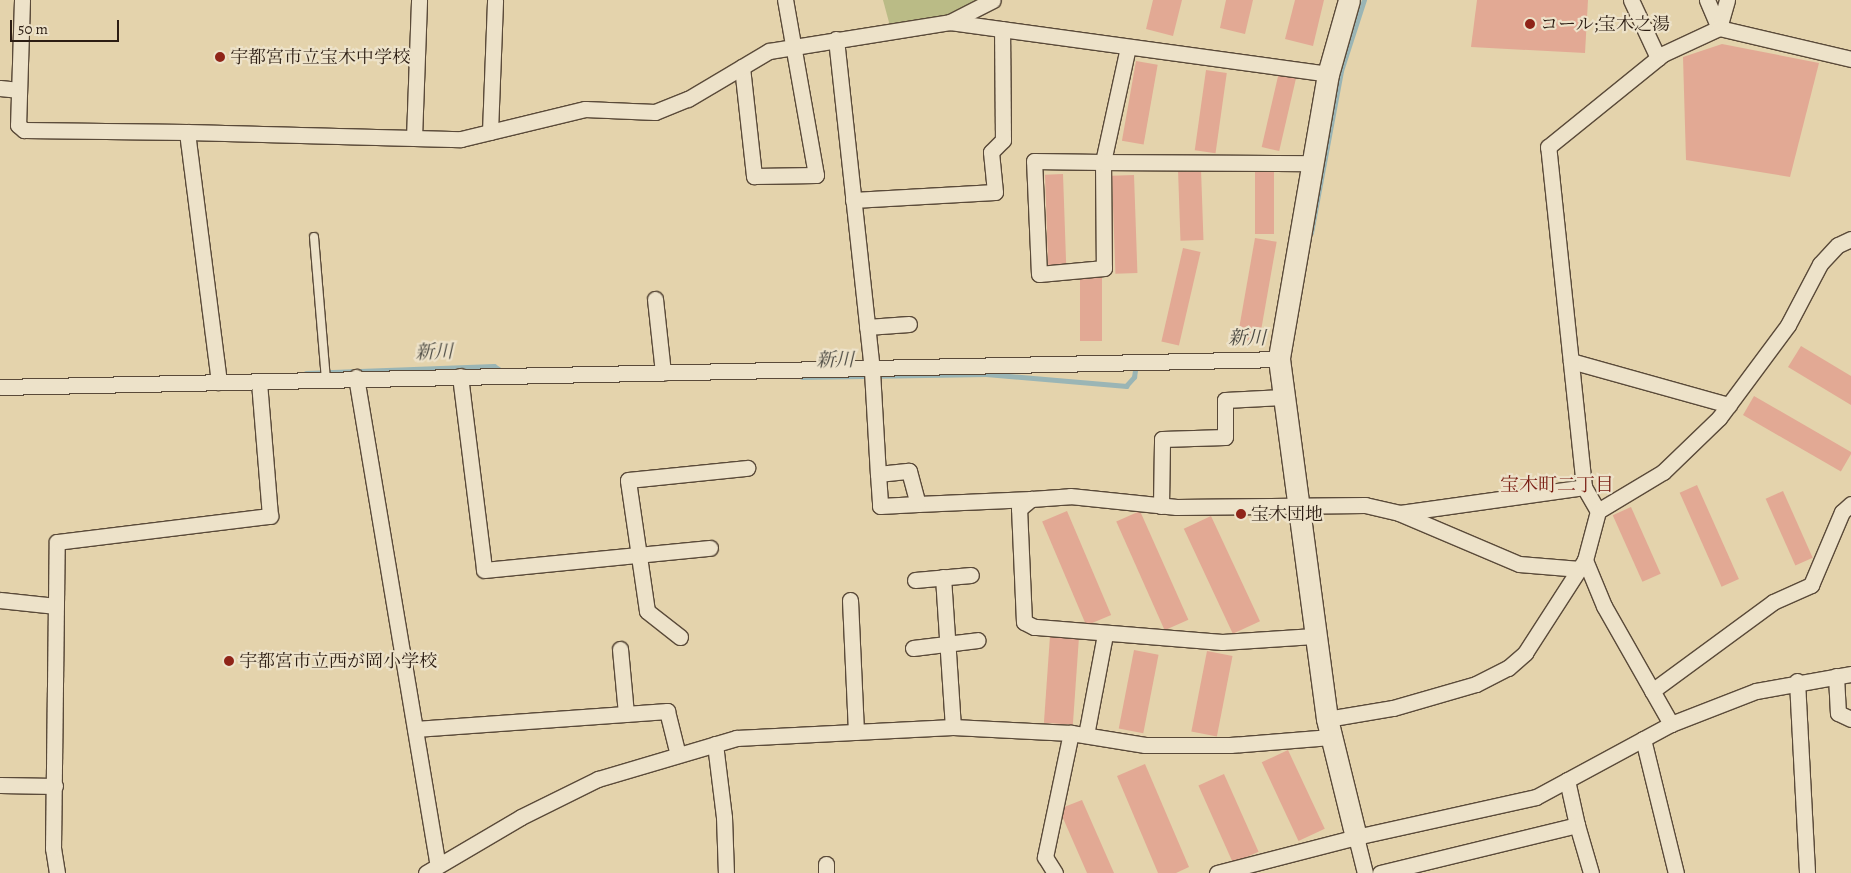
<!DOCTYPE html>
<html>
<head>
<meta charset="utf-8">
<style>
  body { margin:0 }
  #map { position:relative; width:1851px; height:873px; overflow:hidden; background:#e4d3ac; font-family:Alegreya,"Noto Serif JP",serif }
  div>[style] { position:absolute }
  [style*='--x'] { left:calc(var(--x)*1px); top:calc(var(--y)*1px); width:calc(var(--w)*1px); rotate:calc(var(--a)*1deg) }
  .green>* { inset:0; background:#babb86 }
  .stream>* { height:4.5px; margin:-2.25px; padding:0 2.25px; transform-origin:2.25px; border-radius:2.25px; background:#9ab5b5 }
  .building>* { inset:0; background:#e2a994; transform-origin:0 0 }
  .roads { filter:drop-shadow(1px 0 #5a4a39) drop-shadow(-1px 0 #5a4a39) drop-shadow(0 1px #5a4a39) drop-shadow(0 -1px #5a4a39) }
  .lane>* { height:8px; margin:-4px; padding:0 4px; transform-origin:4px; border-radius:4px; background:#ede2c9 }
  .street>* { height:15px; margin:-7.5px; padding:0 7.5px; transform-origin:7.5px; border-radius:7.5px; background:#ede2c9 }
  .secondary>* { height:21px; margin:-10.5px; padding:0 10.5px; transform-origin:10.5px; border-radius:10.5px; background:#ede2c9 }
  .dots>* { width:14px; height:14px; translate:-50% -50%; box-sizing:border-box; border:2px solid #ede2c9; border-radius:50% }
  span { translate:-50% -50%; white-space:nowrap; text-align:center; line-height:1.15; -webkit-text-stroke:4.5px #ede2c9; paint-order:stroke }
  .poi-label { font-size:18px; color:#2c1d13 }
  .left { translate:0 -50%; text-align:left }
  .water-label { font-size:19px; color:#4d4b44; font-style:italic }
  .neighbourhood-label { font-size:19px; color:#7a1f14 }
  .scale { position:absolute; left:10px; top:20px; width:109px; height:22px; box-sizing:border-box; border:2px solid #2c1d13; border-top:0; padding-left:6px; font-size:15px; line-height:18px; white-space:nowrap; color:#2c1d13; -webkit-text-stroke:4px #ede2c9; paint-order:stroke }
</style>
</head>
<body>
<div id="map">
  <div class="green">
    <div style="clip-path:polygon(883px 0,982px 0,955px 16px,890px 26px)"></div>
  </div>
  <div class="stream">
    <div style="--x:1311;--y:233;--w:165;--a:-79.5"></div>
    <div style="--x:1341;--y:71;--w:75;--a:-72.1"></div>
    <div style="--x:306;--y:373;--w:188;--a:-2.1"></div>
    <div style="--x:494;--y:366;--w:9;--a:32"></div>
    <div style="--x:802;--y:377;--w:184;--a:-0.9"></div>
    <div style="--x:986;--y:374;--w:141;--a:4.9"></div>
    <div style="--x:1126;--y:386;--w:12;--a:-48"></div>
    <div style="--x:1134;--y:377;--w:13;--a:-81"></div>
  </div>
  <div class="building">
    <div style="clip-path:polygon(1153px 0,1182px 0,1173px 36px,1146px 29px)"></div>
    <div style="clip-path:polygon(1226px 0,1253px 0,1245px 34px,1220px 28px)"></div>
    <div style="clip-path:polygon(1295px 0,1324px 0,1313px 46px,1285px 39px)"></div>
    <div style="clip-path:polygon(1477px 0,1588px 0,1585px 53px,1471px 47px)"></div>
    <div style="clip-path:polygon(1722px 44px,1819px 63px,1790px 177px,1686px 160px,1683px 57px)"></div>
    <div style="left:1136px;top:61px;width:22px;height:81px;rotate:10deg"></div>
    <div style="left:1206px;top:70px;width:21px;height:81px;rotate:8deg"></div>
    <div style="left:1279px;top:72px;width:18px;height:77px;rotate:13deg"></div>
    <div style="left:1255px;top:168px;width:19px;height:66px"></div>
    <div style="left:1201px;top:169px;width:71px;height:23px;rotate:88deg"></div>
    <div style="left:1063px;top:174px;width:95px;height:18px;rotate:88deg"></div>
    <div style="left:1134px;top:175px;width:98px;height:22px;rotate:88deg"></div>
    <div style="left:1255px;top:238px;width:22px;height:102px;rotate:10deg"></div>
    <div style="left:1183px;top:248px;width:18px;height:96px;rotate:13deg"></div>
    <div style="left:1080px;top:276px;width:22px;height:65px"></div>
    <div style="clip-path:polygon(1801px 346px,1851px 376px,1851px 405px,1788px 367px)"></div>
    <div style="left:1754px;top:396px;width:113px;height:22px;rotate:30deg"></div>
    <div style="left:1697px;top:485px;width:103px;height:19px;rotate:66deg"></div>
    <div style="left:1783px;top:491px;width:73px;height:19px;rotate:66deg"></div>
    <div style="left:1631px;top:507px;width:73px;height:20px;rotate:66deg"></div>
    <div style="left:1067px;top:511px;width:113px;height:27px;rotate:67deg"></div>
    <div style="left:1140px;top:511px;width:119px;height:26px;rotate:66deg"></div>
    <div style="left:1211px;top:516px;width:116px;height:30px;rotate:65deg"></div>
    <div style="left:1050px;top:636px;width:29px;height:87px;rotate:4deg"></div>
    <div style="left:1134px;top:650px;width:25px;height:80px;rotate:11deg"></div>
    <div style="left:1207px;top:651px;width:26px;height:82px;rotate:11deg"></div>
    <div style="left:1288px;top:750px;width:87px;height:29px;rotate:65deg"></div>
    <div style="clip-path:polygon(1145px 764px,1189px 867px,1176px 873px,1158px 873px,1117px 776px)"></div>
    <div style="left:1224px;top:774px;width:85px;height:28px;rotate:66deg"></div>
    <div style="clip-path:polygon(1082px 800px,1114px 873px,1087px 873px,1059px 809px)"></div>
  </div>
  <div class="roads">
    <div class="lane">
      <div style="--x:314;--y:237;--w:143;--a:85.2"></div>
    </div>
    <div class="street">
      <div style="--x:22;--y:0;--w:125;--a:91.8"></div>
      <div style="--x:18;--y:125;--w:8;--a:40"></div>
      <div style="--x:24;--y:130;--w:163;--a:0.7"></div>
      <div style="--x:1631;--y:0;--w:64;--a:65"></div>
      <div style="--x:1707;--y:0;--w:30;--a:67"></div>
      <div style="--x:950;--y:22;--w:48;--a:-27.1"></div>
      <div style="--x:1719;--y:28;--w:29;--a:-74"></div>
      <div style="--x:836;--y:39;--w:334;--a:83.8"></div>
      <div style="--x:872;--y:371;--w:103;--a:86.7"></div>
      <div style="--x:878;--y:474;--w:31;--a:-6"></div>
      <div style="--x:909;--y:471;--w:34;--a:75"></div>
      <div style="--x:918;--y:504;--w:113;--a:-2.5"></div>
      <div style="--x:1128;--y:47;--w:118;--a:102.3"></div>
      <div style="--x:1103;--y:162;--w:106;--a:89.5"></div>
      <div style="--x:1104;--y:268;--w:65;--a:174.7"></div>
      <div style="--x:1039;--y:274;--w:113;--a:-92.5"></div>
      <div style="--x:1034;--y:161;--w:69;--a:0.8"></div>
      <div style="--x:1103;--y:162;--w:209;--a:0.3"></div>
      <div style="--x:742;--y:67;--w:110;--a:83.7"></div>
      <div style="--x:754;--y:176;--w:62;--a:-0.9"></div>
      <div style="--x:816;--y:175;--w:178;--a:-100"></div>
      <div style="--x:0;--y:88;--w:19;--a:6"></div>
      <div style="--x:490;--y:132;--w:132;--a:-87.8"></div>
      <div style="--x:414;--y:138;--w:138;--a:-87.9"></div>
      <div style="--x:853;--y:200;--w:142;--a:-3.2"></div>
      <div style="--x:995;--y:192;--w:40;--a:-95.7"></div>
      <div style="--x:991;--y:152;--w:17;--a:-45"></div>
      <div style="--x:1003;--y:140;--w:111;--a:-90.5"></div>
      <div style="--x:655;--y:299;--w:74;--a:83.8"></div>
      <div style="--x:867;--y:327;--w:42;--a:-4.1"></div>
      <div style="--x:1571;--y:361;--w:164;--a:15.6"></div>
      <div style="--x:460;--y:376;--w:195;--a:82.9"></div>
      <div style="--x:484;--y:570;--w:227;--a:-5.6"></div>
      <div style="--x:356;--y:377;--w:495;--a:80.5"></div>
      <div style="--x:219;--y:382;--w:252;--a:-97.3"></div>
      <div style="--x:187;--y:132;--w:274;--a:1.5"></div>
      <div style="--x:461;--y:139;--w:128;--a:-13.6"></div>
      <div style="--x:585;--y:109;--w:70;--a:2.5"></div>
      <div style="--x:655;--y:112;--w:35;--a:-22"></div>
      <div style="--x:688;--y:99;--w:94;--a:-30.7"></div>
      <div style="--x:769;--y:51;--w:183;--a:-9.1"></div>
      <div style="--x:950;--y:22;--w:382;--a:7.8"></div>
      <div style="--x:0;--y:387;--w:1279;--a:-1.25"></div>
      <div style="--x:878;--y:474;--w:32;--a:86"></div>
      <div style="--x:880;--y:506;--w:38;--a:-3"></div>
      <div style="--x:1584;--y:487;--w:342;--a:-96"></div>
      <div style="--x:1548;--y:147;--w:148;--a:-39"></div>
      <div style="--x:1663;--y:54;--w:62;--a:-24.9"></div>
      <div style="--x:1719;--y:28;--w:136;--a:13.2"></div>
      <div style="--x:1161;--y:506;--w:67;--a:-89.1"></div>
      <div style="--x:1162;--y:439;--w:63;--a:-1.8"></div>
      <div style="--x:1225;--y:437;--w:37;--a:-90"></div>
      <div style="--x:1225;--y:400;--w:58;--a:-3"></div>
      <div style="--x:1400;--y:513;--w:186;--a:-8"></div>
      <div style="--x:1584;--y:487;--w:28;--a:60"></div>
      <div style="--x:1585;--y:560;--w:50;--a:67.6"></div>
      <div style="--x:1604;--y:606;--w:136;--a:60.4"></div>
      <div style="--x:943;--y:577;--w:150;--a:86.2"></div>
      <div style="--x:915;--y:580;--w:56;--a:-5.1"></div>
      <div style="--x:0;--y:600;--w:56;--a:6.1"></div>
      <div style="--x:850;--y:600;--w:132;--a:87.4"></div>
      <div style="--x:1314;--y:636;--w:92;--a:176.3"></div>
      <div style="--x:1222;--y:642;--w:189;--a:-175.4"></div>
      <div style="--x:1034;--y:627;--w:11;--a:-153"></div>
      <div style="--x:1024;--y:622;--w:113;--a:-92.5"></div>
      <div style="--x:1019;--y:509;--w:16;--a:-40"></div>
      <div style="--x:1031;--y:499;--w:39;--a:-4"></div>
      <div style="--x:1070;--y:496;--w:107;--a:5.9"></div>
      <div style="--x:1176;--y:507;--w:189;--a:-0.6"></div>
      <div style="--x:1365;--y:505;--w:35;--a:13"></div>
      <div style="--x:1399;--y:513;--w:130;--a:23"></div>
      <div style="--x:1519;--y:564;--w:61;--a:4.7"></div>
      <div style="--x:680;--y:637;--w:42;--a:-141.8"></div>
      <div style="--x:647;--y:611;--w:132;--a:-98.3"></div>
      <div style="--x:628;--y:480;--w:120;--a:-5.8"></div>
      <div style="--x:913;--y:648;--w:65;--a:-7"></div>
      <div style="--x:620;--y:649;--w:65;--a:84.7"></div>
      <div style="--x:1836;--y:676;--w:37;--a:87"></div>
      <div style="--x:1838;--y:713;--w:14;--a:25"></div>
      <div style="--x:1797;--y:681;--w:192;--a:87"></div>
      <div style="--x:1652;--y:691;--w:150;--a:-36.3"></div>
      <div style="--x:1773;--y:602;--w:42;--a:-24.1"></div>
      <div style="--x:1811;--y:585;--w:79;--a:-67"></div>
      <div style="--x:1842;--y:512;--w:12;--a:-42"></div>
      <div style="--x:1327;--y:719;--w:67;--a:-9.5"></div>
      <div style="--x:1393;--y:708;--w:86;--a:-16.1"></div>
      <div style="--x:1476;--y:684;--w:36;--a:-27"></div>
      <div style="--x:1508;--y:668;--w:23;--a:-41"></div>
      <div style="--x:1525;--y:653;--w:111;--a:-57.2"></div>
      <div style="--x:1585;--y:560;--w:51;--a:-75.1"></div>
      <div style="--x:1598;--y:511;--w:76;--a:-31"></div>
      <div style="--x:1663;--y:472;--w:78;--a:-44"></div>
      <div style="--x:1719;--y:418;--w:116;--a:-53.4"></div>
      <div style="--x:1788;--y:325;--w:69;--a:-62.3"></div>
      <div style="--x:1820;--y:264;--w:26;--a:-47"></div>
      <div style="--x:1838;--y:245;--w:14;--a:-25"></div>
      <div style="--x:415;--y:729;--w:253;--a:-4.1"></div>
      <div style="--x:667;--y:711;--w:45;--a:76"></div>
      <div style="--x:1086;--y:735;--w:103;--a:-79.3"></div>
      <div style="--x:1643;--y:739;--w:138;--a:76.2"></div>
      <div style="--x:715;--y:744;--w:74;--a:83"></div>
      <div style="--x:724;--y:817;--w:56;--a:88"></div>
      <div style="--x:1567;--y:780;--w:46;--a:77.5"></div>
      <div style="--x:0;--y:785;--w:55;--a:1"></div>
      <div style="--x:1356;--y:837;--w:37;--a:76"></div>
      <div style="--x:826;--y:864;--w:9;--a:90"></div>
      <div style="--x:57;--y:873;--w:25;--a:-99"></div>
      <div style="--x:53;--y:848;--w:306;--a:-89.3"></div>
      <div style="--x:57;--y:542;--w:215;--a:-7"></div>
      <div style="--x:270;--y:516;--w:134;--a:-94.7"></div>
      <div style="--x:426;--y:873;--w:110;--a:-30.5"></div>
      <div style="--x:521;--y:817;--w:86;--a:-26.3"></div>
      <div style="--x:598;--y:779;--w:144;--a:-16.5"></div>
      <div style="--x:736;--y:738;--w:217;--a:-2.9"></div>
      <div style="--x:953;--y:727;--w:118;--a:2.9"></div>
      <div style="--x:1071;--y:733;--w:75;--a:9.2"></div>
      <div style="--x:1145;--y:745;--w:85;--a:0"></div>
      <div style="--x:1230;--y:745;--w:101;--a:-4.5"></div>
      <div style="--x:1055;--y:873;--w:19;--a:-122"></div>
      <div style="--x:1045;--y:857;--w:127;--a:-78.2"></div>
      <div style="--x:1217;--y:873;--w:144;--a:-14.5"></div>
      <div style="--x:1356;--y:837;--w:184;--a:-12.5"></div>
      <div style="--x:1536;--y:797;--w:153;--a:-28.4"></div>
      <div style="--x:1671;--y:724;--w:91;--a:-21.2"></div>
      <div style="--x:1756;--y:691;--w:97;--a:-10.1"></div>
      <div style="--x:1380;--y:873;--w:203;--a:-13.7"></div>
      <div style="--x:1577;--y:825;--w:50;--a:73.7"></div>
    </div>
    <div class="secondary">
      <div style="--x:1349;--y:0;--w:77;--a:105.8"></div>
      <div style="--x:1328;--y:74;--w:289;--a:99.8"></div>
      <div style="--x:1279;--y:359;--w:363;--a:82.4"></div>
      <div style="--x:1327;--y:719;--w:122;--a:76.2"></div>
    </div>
  </div>
  <div class="dots">
    <div style="left:1530px;top:24px;background:#8f2418"></div>
    <div style="left:220px;top:57px;background:#8f2418"></div>
    <div style="left:1241px;top:514px;background:#8f2418"></div>
    <div style="left:229px;top:661px;background:#8f2418"></div>
  </div>
  <div class="poi-label">
    <span class="left" style="left:1540px;top:24px">コール;宝木之湯</span>
    <span class="left" style="left:230px;top:57px">宇都宮市立宝木中学校</span>
    <span class="left" style="left:1251px;top:514px">宝木団地</span>
    <span class="left" style="left:239px;top:661px">宇都宮市立西が岡小学校</span>
  </div>
  <div class="water-label">
    <span style="left:1247px;top:339px">新川</span>
    <span style="left:434px;top:353px;rotate:-2deg">新川</span>
    <span style="left:835px;top:361px;rotate:-1deg">新川</span>
  </div>
  <div class="neighbourhood-label">
    <span style="left:1557px;top:486px">宝木町二丁目</span>
  </div>
  <div class="scale">50 m</div>
</div>
</body>
</html>
